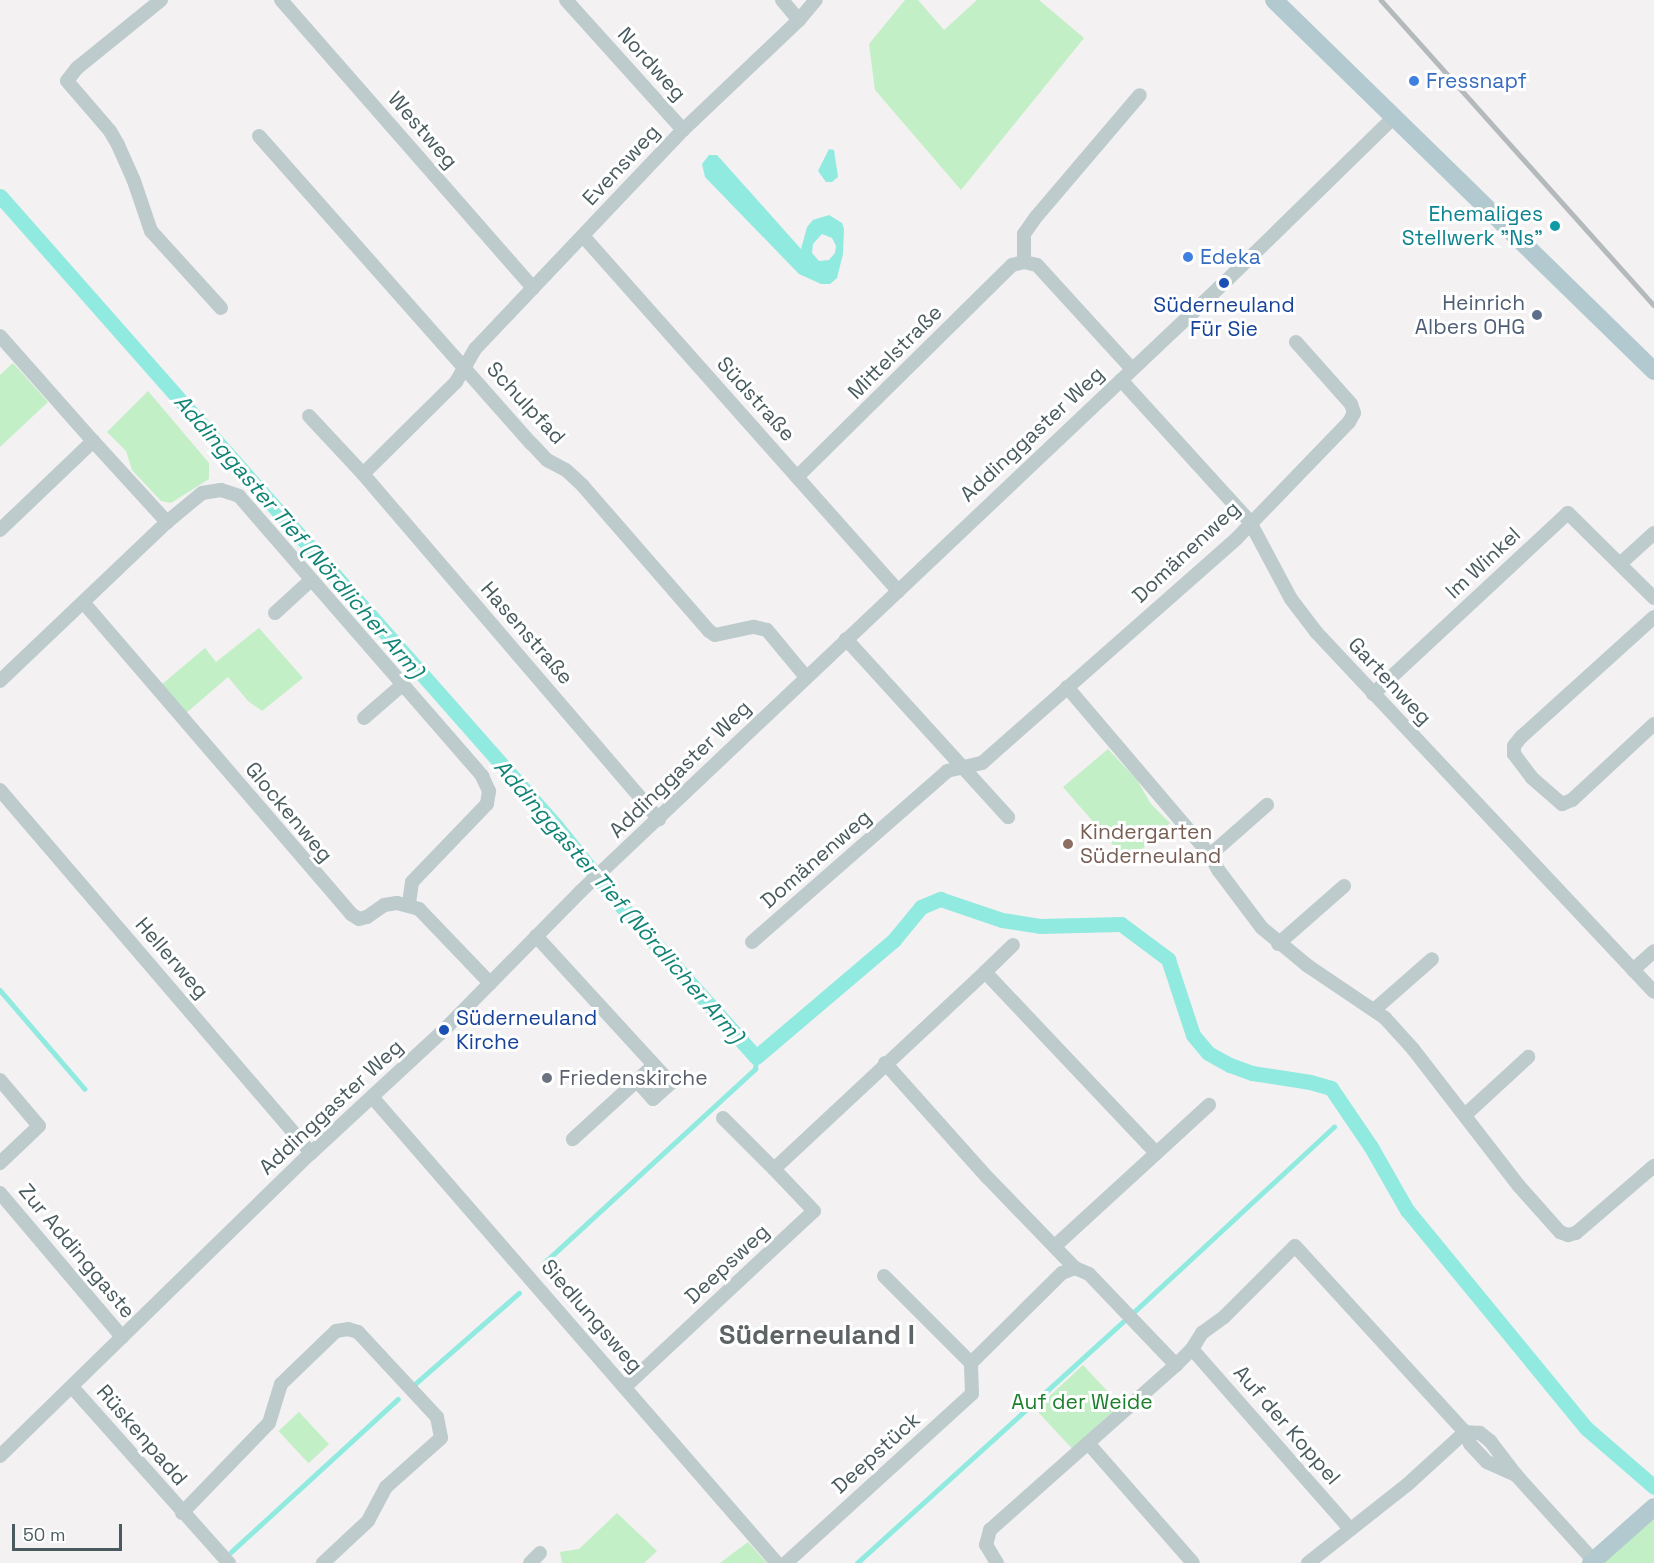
<!DOCTYPE html>
<html>
<head>
<meta charset="utf-8">
<style>
  body { margin:0 }
  #map { position:relative; width:1654px; height:1563px; overflow:hidden; background:#f3f1f2; font-family:"Space Grotesk",sans-serif }
  div>[style] { position:absolute }
  [style*='--x'] { left:calc(var(--x)*1px); top:calc(var(--y)*1px); width:calc(var(--w)*1px); rotate:calc(var(--a)*1deg) }
  .green>* { inset:0; background:#c2efc5; transform-origin:0 0 }
  .water>* { inset:0; background:#91eae0 }
  .stream>* { height:4.5px; margin:-2.25px; padding:0 2.25px; transform-origin:2.25px; border-radius:2.25px; background:#91eae0 }
  .canal>* { height:15px; margin:-7.5px; padding:0 7.5px; transform-origin:7.5px; border-radius:7.5px; background:#91eae0 }
  .minor>* { height:14px; margin:-7px; padding:0 7px; transform-origin:7px; border-radius:7px; background:#bdcbcd }
  .major>* { height:18px; margin:-9px; padding:0 9px; transform-origin:9px; border-radius:9px; background:#b2cacf }
  .rail>* { height:4.5px; margin:-2.25px; padding:0 2.25px; transform-origin:2.25px; border-radius:2.25px; background:#b4b9bb }
  .dots>* { width:16px; height:16px; translate:-50% -50%; box-sizing:border-box; border:3px solid #fff; border-radius:50% }
  span { translate:-50% -50%; white-space:nowrap; text-align:center; line-height:1.15; -webkit-text-stroke:6px #fff; paint-order:stroke }
  .street-label { font-size:21px; color:#495b5e }
  .shop-label { font-size:21px; color:#366cbe }
  .left { translate:0 -50%; text-align:left }
  .culture-label { font-size:21px; color:#0d838f }
  .right { translate:-100% -50%; text-align:right }
  .service-label { font-size:21px; color:#4e5e75 }
  .transit-label { font-size:21px; color:#164399 }
  .education-label { font-size:21px; color:#785e54 }
  .worship-label { font-size:21px; color:#5b616d }
  .park-label { font-size:21px; color:#1b7f2c }
  .water-label { font-size:22px; color:#118476; font-style:italic }
  .district-label { font-size:27px; color:#5e6466; font-weight:700 }
  .scale { position:absolute; left:12px; top:1524px; width:110px; height:27px; box-sizing:border-box; border:3px solid #495b5e; border-top:0; padding-left:8px; font-size:18px; line-height:21px; white-space:nowrap; color:#495b5e; -webkit-text-stroke:4px #fff; paint-order:stroke }
</style>
</head>
<body>
<div id="map">
  <div class="green">
    <div style="clip-path:polygon(905px 0,918px 0,944px 30px,977px 0,1039px 0,1084px 38px,961px 190px,875px 90px,869px 44px)"></div>
    <div style="clip-path:polygon(13px 363px,48px 402px,0 447px,0 375px)"></div>
    <div style="clip-path:polygon(148px 391px,209px 463px,209px 479px,171px 503px,161px 501px,132px 470px,126px 451px,107px 432px)"></div>
    <div style="clip-path:polygon(259px 628px,303px 678px,262px 711px,248px 701px,228px 677px,185px 714px,161px 685px,205px 648px,216px 662px)"></div>
    <div style="clip-path:polygon(1108px 749px,1137px 780px,1151px 804px,1170px 823px,1128px 862px,1063px 787px)"></div>
    <div style="left:1083px;top:1365px;width:54px;height:65px;rotate:47deg"></div>
    <div style="left:299px;top:1412px;width:44px;height:28px;rotate:47deg"></div>
    <div style="clip-path:polygon(617px 1513px,657px 1551px,644px 1563px,562px 1563px,560px 1552px,579px 1549px)"></div>
    <div style="clip-path:polygon(1654px 1516px,1654px 1563px,1602px 1563px)"></div>
    <div style="clip-path:polygon(748px 1542px,767px 1563px,720px 1563px)"></div>
  </div>
  <div class="water">
    <div style="clip-path:polygon(829px 149px,834px 150px,838px 177px,832px 182px,826px 182px,818px 171px)"></div>
    <div style="clip-path:polygon(evenodd,709px 155px,717px 155px,801px 249px,807px 227px,813px 220px,829px 215px,842px 223px,844px 229px,843px 254px,837px 278px,830px 284px,821px 284px,799px 274px,705px 177px,702px 164px,709px 155px,822px 234px,832px 238px,836px 246px,835px 253px,829px 260px,819px 261px,812px 253px,813px 244px,822px 234px)"></div>
  </div>
  <div class="stream">
    <div style="--x:0;--y:990;--w:130;--a:49.4"></div>
    <div style="--x:544;--y:1263;--w:287;--a:-42.6"></div>
    <div style="--x:755;--y:1069;--w:12;--a:-85"></div>
    <div style="--x:1135;--y:1311;--w:271;--a:-42.8"></div>
    <div style="--x:415;--y:1384;--w:138;--a:-41.2"></div>
    <div style="--x:231;--y:1552;--w:226;--a:-42.5"></div>
    <div style="--x:857;--y:1563;--w:359;--a:-42.2"></div>
  </div>
  <div class="canal">
    <div style="--x:0;--y:196;--w:840;--a:48.57"></div>
    <div style="--x:556;--y:826;--w:83;--a:51.3"></div>
    <div style="--x:608;--y:891;--w:222;--a:48.3"></div>
    <div style="--x:756;--y:1057;--w:180;--a:-40.3"></div>
    <div style="--x:893;--y:941;--w:44;--a:-50.5"></div>
    <div style="--x:921;--y:907;--w:21;--a:-23"></div>
    <div style="--x:940;--y:899;--w:65;--a:18.7"></div>
    <div style="--x:1002;--y:920;--w:38;--a:9"></div>
    <div style="--x:1040;--y:926;--w:81;--a:-1.4"></div>
    <div style="--x:1121;--y:924;--w:59;--a:36.7"></div>
    <div style="--x:1168;--y:959;--w:80;--a:71.8"></div>
    <div style="--x:1193;--y:1035;--w:23;--a:50"></div>
    <div style="--x:1208;--y:1053;--w:25;--a:29"></div>
    <div style="--x:1230;--y:1065;--w:23;--a:20"></div>
    <div style="--x:1252;--y:1073;--w:59;--a:8.8"></div>
    <div style="--x:1310;--y:1082;--w:22;--a:16"></div>
    <div style="--x:1331;--y:1088;--w:71;--a:55.9"></div>
    <div style="--x:1371;--y:1147;--w:73;--a:60.3"></div>
    <div style="--x:1407;--y:1210;--w:282;--a:50.6"></div>
    <div style="--x:1586;--y:1428;--w:90;--a:40.9"></div>
  </div>
  <div class="minor">
    <div style="--x:161;--y:0;--w:108;--a:141"></div>
    <div style="--x:77;--y:68;--w:16;--a:128"></div>
    <div style="--x:67;--y:81;--w:66;--a:49.3"></div>
    <div style="--x:110;--y:131;--w:16;--a:60"></div>
    <div style="--x:118;--y:145;--w:39;--a:66"></div>
    <div style="--x:134;--y:181;--w:53;--a:71.2"></div>
    <div style="--x:151;--y:231;--w:104;--a:47.7"></div>
    <div style="--x:281;--y:0;--w:383;--a:48.8"></div>
    <div style="--x:566;--y:0;--w:175;--a:48"></div>
    <div style="--x:782;--y:0;--w:26;--a:50"></div>
    <div style="--x:259;--y:136;--w:410;--a:48.5"></div>
    <div style="--x:531;--y:443;--w:23;--a:47"></div>
    <div style="--x:547;--y:460;--w:21;--a:28"></div>
    <div style="--x:566;--y:470;--w:23;--a:43"></div>
    <div style="--x:583;--y:486;--w:192;--a:49"></div>
    <div style="--x:709;--y:631;--w:7;--a:34"></div>
    <div style="--x:715;--y:635;--w:40;--a:-12"></div>
    <div style="--x:754;--y:627;--w:13;--a:13"></div>
    <div style="--x:767;--y:630;--w:61;--a:50.3"></div>
    <div style="--x:583;--y:236;--w:475;--a:48.4"></div>
    <div style="--x:1024;--y:262;--w:13;--a:13"></div>
    <div style="--x:1037;--y:265;--w:141;--a:47.6"></div>
    <div style="--x:0;--y:336;--w:140;--a:48.5"></div>
    <div style="--x:1121;--y:380;--w:192;--a:47.7"></div>
    <div style="--x:1250;--y:522;--w:87;--a:62"></div>
    <div style="--x:1291;--y:599;--w:43;--a:52.6"></div>
    <div style="--x:1317;--y:633;--w:492;--a:46.8"></div>
    <div style="--x:309;--y:416;--w:79;--a:47"></div>
    <div style="--x:363;--y:474;--w:455;--a:49.4"></div>
    <div style="--x:363;--y:474;--w:131;--a:-44.7"></div>
    <div style="--x:456;--y:382;--w:39;--a:-60"></div>
    <div style="--x:476;--y:348;--w:301;--a:-46.5"></div>
    <div style="--x:683;--y:130;--w:160;--a:-43.5"></div>
    <div style="--x:799;--y:20;--w:26;--a:-50"></div>
    <div style="--x:797;--y:477;--w:302;--a:-44.6"></div>
    <div style="--x:1012;--y:265;--w:12;--a:-14"></div>
    <div style="--x:1024;--y:262;--w:28;--a:-90"></div>
    <div style="--x:1024;--y:234;--w:21;--a:-55"></div>
    <div style="--x:1036;--y:217;--w:160;--a:-49.6"></div>
    <div style="--x:0;--y:530;--w:129;--a:-43.7"></div>
    <div style="--x:93;--y:441;--w:110;--a:47.6"></div>
    <div style="--x:1620;--y:564;--w:46;--a:-42.4"></div>
    <div style="--x:83;--y:602;--w:411;--a:49.3"></div>
    <div style="--x:351;--y:914;--w:9;--a:32"></div>
    <div style="--x:359;--y:919;--w:8;--a:-14"></div>
    <div style="--x:367;--y:917;--w:21;--a:-35"></div>
    <div style="--x:384;--y:905;--w:13;--a:-9"></div>
    <div style="--x:397;--y:903;--w:23;--a:15"></div>
    <div style="--x:419;--y:909;--w:103;--a:46.2"></div>
    <div style="--x:275;--y:613;--w:49;--a:-42.5"></div>
    <div style="--x:1654;--y:617;--w:179;--a:137.9"></div>
    <div style="--x:1521;--y:737;--w:11;--a:128"></div>
    <div style="--x:1514;--y:746;--w:8;--a:90"></div>
    <div style="--x:1514;--y:754;--w:30;--a:53"></div>
    <div style="--x:1532;--y:778;--w:40;--a:41"></div>
    <div style="--x:1562;--y:804;--w:11;--a:-22"></div>
    <div style="--x:1572;--y:800;--w:112;--a:-42.8"></div>
    <div style="--x:846;--y:639;--w:241;--a:47.7"></div>
    <div style="--x:0;--y:681;--w:231;--a:-43.6"></div>
    <div style="--x:167;--y:522;--w:45;--a:-39.6"></div>
    <div style="--x:202;--y:493;--w:19;--a:-9"></div>
    <div style="--x:221;--y:490;--w:19;--a:18"></div>
    <div style="--x:239;--y:496;--w:371;--a:49"></div>
    <div style="--x:482;--y:776;--w:17;--a:65"></div>
    <div style="--x:489;--y:791;--w:13;--a:99"></div>
    <div style="--x:487;--y:804;--w:108;--a:133.9"></div>
    <div style="--x:412;--y:882;--w:22;--a:98"></div>
    <div style="--x:1067;--y:687;--w:221;--a:49.6"></div>
    <div style="--x:1210;--y:855;--w:18;--a:61"></div>
    <div style="--x:1219;--y:871;--w:71;--a:53"></div>
    <div style="--x:1262;--y:928;--w:60;--a:39.6"></div>
    <div style="--x:1308;--y:966;--w:93;--a:34"></div>
    <div style="--x:1385;--y:1018;--w:42;--a:47.9"></div>
    <div style="--x:1413;--y:1049;--w:173;--a:52.3"></div>
    <div style="--x:1519;--y:1186;--w:62;--a:48.3"></div>
    <div style="--x:1560;--y:1232;--w:9;--a:21"></div>
    <div style="--x:1568;--y:1235;--w:8;--a:-14"></div>
    <div style="--x:1576;--y:1233;--w:103;--a:-40.7"></div>
    <div style="--x:1373;--y:694;--w:266;--a:-42.9"></div>
    <div style="--x:1568;--y:513;--w:121;--a:44.7"></div>
    <div style="--x:364;--y:718;--w:50;--a:-41"></div>
    <div style="--x:0;--y:790;--w:478;--a:49.4"></div>
    <div style="--x:1210;--y:855;--w:76;--a:-41.3"></div>
    <div style="--x:536;--y:936;--w:175;--a:47.5"></div>
    <div style="--x:654;--y:1065;--w:110;--a:137.6"></div>
    <div style="--x:752;--y:942;--w:259;--a:-41.2"></div>
    <div style="--x:947;--y:771;--w:36;--a:-13"></div>
    <div style="--x:982;--y:763;--w:340;--a:-41.4"></div>
    <div style="--x:1237;--y:538;--w:161;--a:-46"></div>
    <div style="--x:1349;--y:422;--w:10;--a:-61"></div>
    <div style="--x:1354;--y:413;--w:9;--a:-108"></div>
    <div style="--x:1351;--y:404;--w:83;--a:-131.6"></div>
    <div style="--x:1278;--y:944;--w:88;--a:-41.3"></div>
    <div style="--x:1013;--y:945;--w:39;--a:136"></div>
    <div style="--x:985;--y:972;--w:249;--a:46.6"></div>
    <div style="--x:1633;--y:970;--w:28;--a:-42"></div>
    <div style="--x:1374;--y:1010;--w:77;--a:-41.3"></div>
    <div style="--x:885;--y:1063;--w:154;--a:48.2"></div>
    <div style="--x:988;--y:1178;--w:125;--a:46"></div>
    <div style="--x:0;--y:1080;--w:60;--a:49.7"></div>
    <div style="--x:39;--y:1126;--w:54;--a:136.5"></div>
    <div style="--x:637;--y:1081;--w:24;--a:48"></div>
    <div style="--x:653;--y:1099;--w:24;--a:-42"></div>
    <div style="--x:671;--y:1083;--w:25;--a:-133"></div>
    <div style="--x:373;--y:1098;--w:616;--a:49.02"></div>
    <div style="--x:1465;--y:1115;--w:86;--a:-42.6"></div>
    <div style="--x:723;--y:1118;--w:72;--a:45"></div>
    <div style="--x:0;--y:1193;--w:189;--a:49.7"></div>
    <div style="--x:1055;--y:1246;--w:209;--a:-42.5"></div>
    <div style="--x:884;--y:1276;--w:123;--a:45"></div>
    <div style="--x:1192;--y:1349;--w:240;--a:48.7"></div>
    <div style="--x:72;--y:1387;--w:236;--a:48.3"></div>
    <div style="--x:625;--y:1387;--w:258;--a:-43"></div>
    <div style="--x:814;--y:1211;--w:58;--a:-133.6"></div>
    <div style="--x:774;--y:1169;--w:289;--a:-43"></div>
    <div style="--x:1088;--y:1443;--w:159;--a:48.8"></div>
    <div style="--x:0;--y:1456;--w:434;--a:-44.3"></div>
    <div style="--x:311;--y:1153;--w:181;--a:-42.8"></div>
    <div style="--x:444;--y:1030;--w:195;--a:-45.4"></div>
    <div style="--x:581;--y:891;--w:885;--a:-43.4"></div>
    <div style="--x:1224;--y:283;--w:238;--a:-44.3"></div>
    <div style="--x:1516;--y:1475;--w:116;--a:47.8"></div>
    <div style="--x:182;--y:1513;--w:125;--a:-46"></div>
    <div style="--x:269;--y:1423;--w:41;--a:-72.9"></div>
    <div style="--x:281;--y:1384;--w:76;--a:-43.9"></div>
    <div style="--x:336;--y:1331;--w:12;--a:-9"></div>
    <div style="--x:348;--y:1329;--w:10;--a:17"></div>
    <div style="--x:358;--y:1332;--w:116;--a:47.1"></div>
    <div style="--x:437;--y:1417;--w:21;--a:79"></div>
    <div style="--x:441;--y:1438;--w:74;--a:138.3"></div>
    <div style="--x:386;--y:1487;--w:38;--a:118"></div>
    <div style="--x:368;--y:1521;--w:62;--a:137"></div>
    <div style="--x:530;--y:1563;--w:14;--a:-45"></div>
    <div style="--x:786;--y:1563;--w:251;--a:-42.3"></div>
    <div style="--x:972;--y:1394;--w:31;--a:-92"></div>
    <div style="--x:971;--y:1363;--w:128;--a:-44.7"></div>
    <div style="--x:1062;--y:1273;--w:14;--a:-21"></div>
    <div style="--x:1075;--y:1268;--w:15;--a:23"></div>
    <div style="--x:1089;--y:1274;--w:126;--a:46.3"></div>
    <div style="--x:997;--y:1563;--w:21;--a:-121"></div>
    <div style="--x:986;--y:1545;--w:16;--a:-75"></div>
    <div style="--x:990;--y:1530;--w:249;--a:-41.6"></div>
    <div style="--x:1176;--y:1365;--w:23;--a:-45"></div>
    <div style="--x:1192;--y:1349;--w:19;--a:-58"></div>
    <div style="--x:1202;--y:1333;--w:27;--a:-36"></div>
    <div style="--x:1224;--y:1317;--w:100;--a:-45"></div>
    <div style="--x:1295;--y:1246;--w:252;--a:47.6"></div>
    <div style="--x:1465;--y:1432;--w:13;--a:67"></div>
    <div style="--x:1470;--y:1444;--w:25;--a:47"></div>
    <div style="--x:1487;--y:1462;--w:32;--a:24"></div>
    <div style="--x:1516;--y:1475;--w:43;--a:-127.4"></div>
    <div style="--x:1490;--y:1441;--w:13;--a:-141"></div>
    <div style="--x:1480;--y:1433;--w:15;--a:-176"></div>
    <div style="--x:1308;--y:1563;--w:127;--a:-38.3"></div>
    <div style="--x:1408;--y:1484;--w:77;--a:-42.4"></div>
  </div>
  <div class="major">
    <div style="--x:1274;--y:0;--w:531;--a:44.31"></div>
    <div style="--x:1591;--y:1563;--w:84;--a:-41.6"></div>
  </div>
  <div class="rail">
    <div style="--x:1381;--y:0;--w:409;--a:48.2"></div>
  </div>
  <div class="dots">
    <div style="left:1414px;top:81px;background:#3f7fe0"></div>
    <div style="left:1555px;top:226px;background:#0f9aa8"></div>
    <div style="left:1188px;top:257px;background:#3f7fe0"></div>
    <div style="left:1224px;top:283px;background:#1a4fb4"></div>
    <div style="left:1537px;top:315px;background:#5c6f8a"></div>
    <div style="left:1068px;top:844px;background:#8d6e63"></div>
    <div style="left:444px;top:1030px;background:#1a4fb4"></div>
    <div style="left:547px;top:1078px;background:#6b7280"></div>
  </div>
  <div class="street-label">
    <span style="left:652px;top:64px;rotate:48deg">Nordweg</span>
    <span style="left:423px;top:130px;rotate:49deg">Westweg</span>
    <span style="left:621px;top:165px;rotate:-47deg">Evensweg</span>
    <span style="left:895px;top:352px;rotate:-45deg">Mittelstraße</span>
    <span style="left:756px;top:399px;rotate:48deg">Südstraße</span>
    <span style="left:526px;top:403px;rotate:47deg">Schulpfad</span>
    <span style="left:1032px;top:434px;rotate:-43deg">Addinggaster Weg</span>
    <span style="left:1186px;top:552px;rotate:-43deg">Domänenweg</span>
    <span style="left:1483px;top:563px;rotate:-43deg">Im Winkel</span>
    <span style="left:527px;top:633px;rotate:49deg">Hasenstraße</span>
    <span style="left:1390px;top:681px;rotate:47deg">Gartenweg</span>
    <span style="left:680px;top:769px;rotate:-44deg">Addinggaster Weg</span>
    <span style="left:289px;top:812px;rotate:50deg">Glockenweg</span>
    <span style="left:816px;top:859px;rotate:-41deg">Domänenweg</span>
    <span style="left:172px;top:958px;rotate:49deg">Hellerweg</span>
    <span style="left:331px;top:1107px;rotate:-43deg">Addinggaster Weg</span>
    <span style="left:77px;top:1251px;rotate:50deg">Zur Addinggaste</span>
    <span style="left:727px;top:1264px;rotate:-43deg">Deepsweg</span>
    <span style="left:592px;top:1316px;rotate:49deg">Siedlungsweg</span>
    <span style="left:1287px;top:1425px;rotate:49deg">Auf der Koppel</span>
    <span style="left:142px;top:1435px;rotate:49deg">Rüskenpadd</span>
    <span style="left:876px;top:1453px;rotate:-42deg">Deepstück</span>
  </div>
  <div class="shop-label">
    <span class="left" style="left:1426px;top:81px">Fressnapf</span>
    <span class="left" style="left:1200px;top:257px">Edeka</span>
  </div>
  <div class="culture-label">
    <span class="right" style="left:1543px;top:226px">Ehemaliges<br>Stellwerk "Ns"</span>
  </div>
  <div class="service-label">
    <span class="right" style="left:1525px;top:315px">Heinrich<br>Albers OHG</span>
  </div>
  <div class="transit-label">
    <span style="left:1224px;top:317px">Süderneuland<br>Für Sie</span>
    <span class="left" style="left:456px;top:1030px">Süderneuland<br>Kirche</span>
  </div>
  <div class="education-label">
    <span class="left" style="left:1080px;top:844px">Kindergarten<br>Süderneuland</span>
  </div>
  <div class="worship-label">
    <span class="left" style="left:559px;top:1078px">Friedenskirche</span>
  </div>
  <div class="park-label">
    <span style="left:1082px;top:1402px">Auf der Weide</span>
  </div>
  <div class="water-label">
    <span style="left:299px;top:536px;rotate:49deg">Addinggaster Tief (Nördlicher Arm)</span>
    <span style="left:619px;top:901px;rotate:49deg">Addinggaster Tief (Nördlicher Arm)</span>
  </div>
  <div class="district-label">
    <span style="left:817px;top:1335px">Süderneuland I</span>
  </div>
  <div class="scale">50 m</div>
</div>
</body>
</html>
